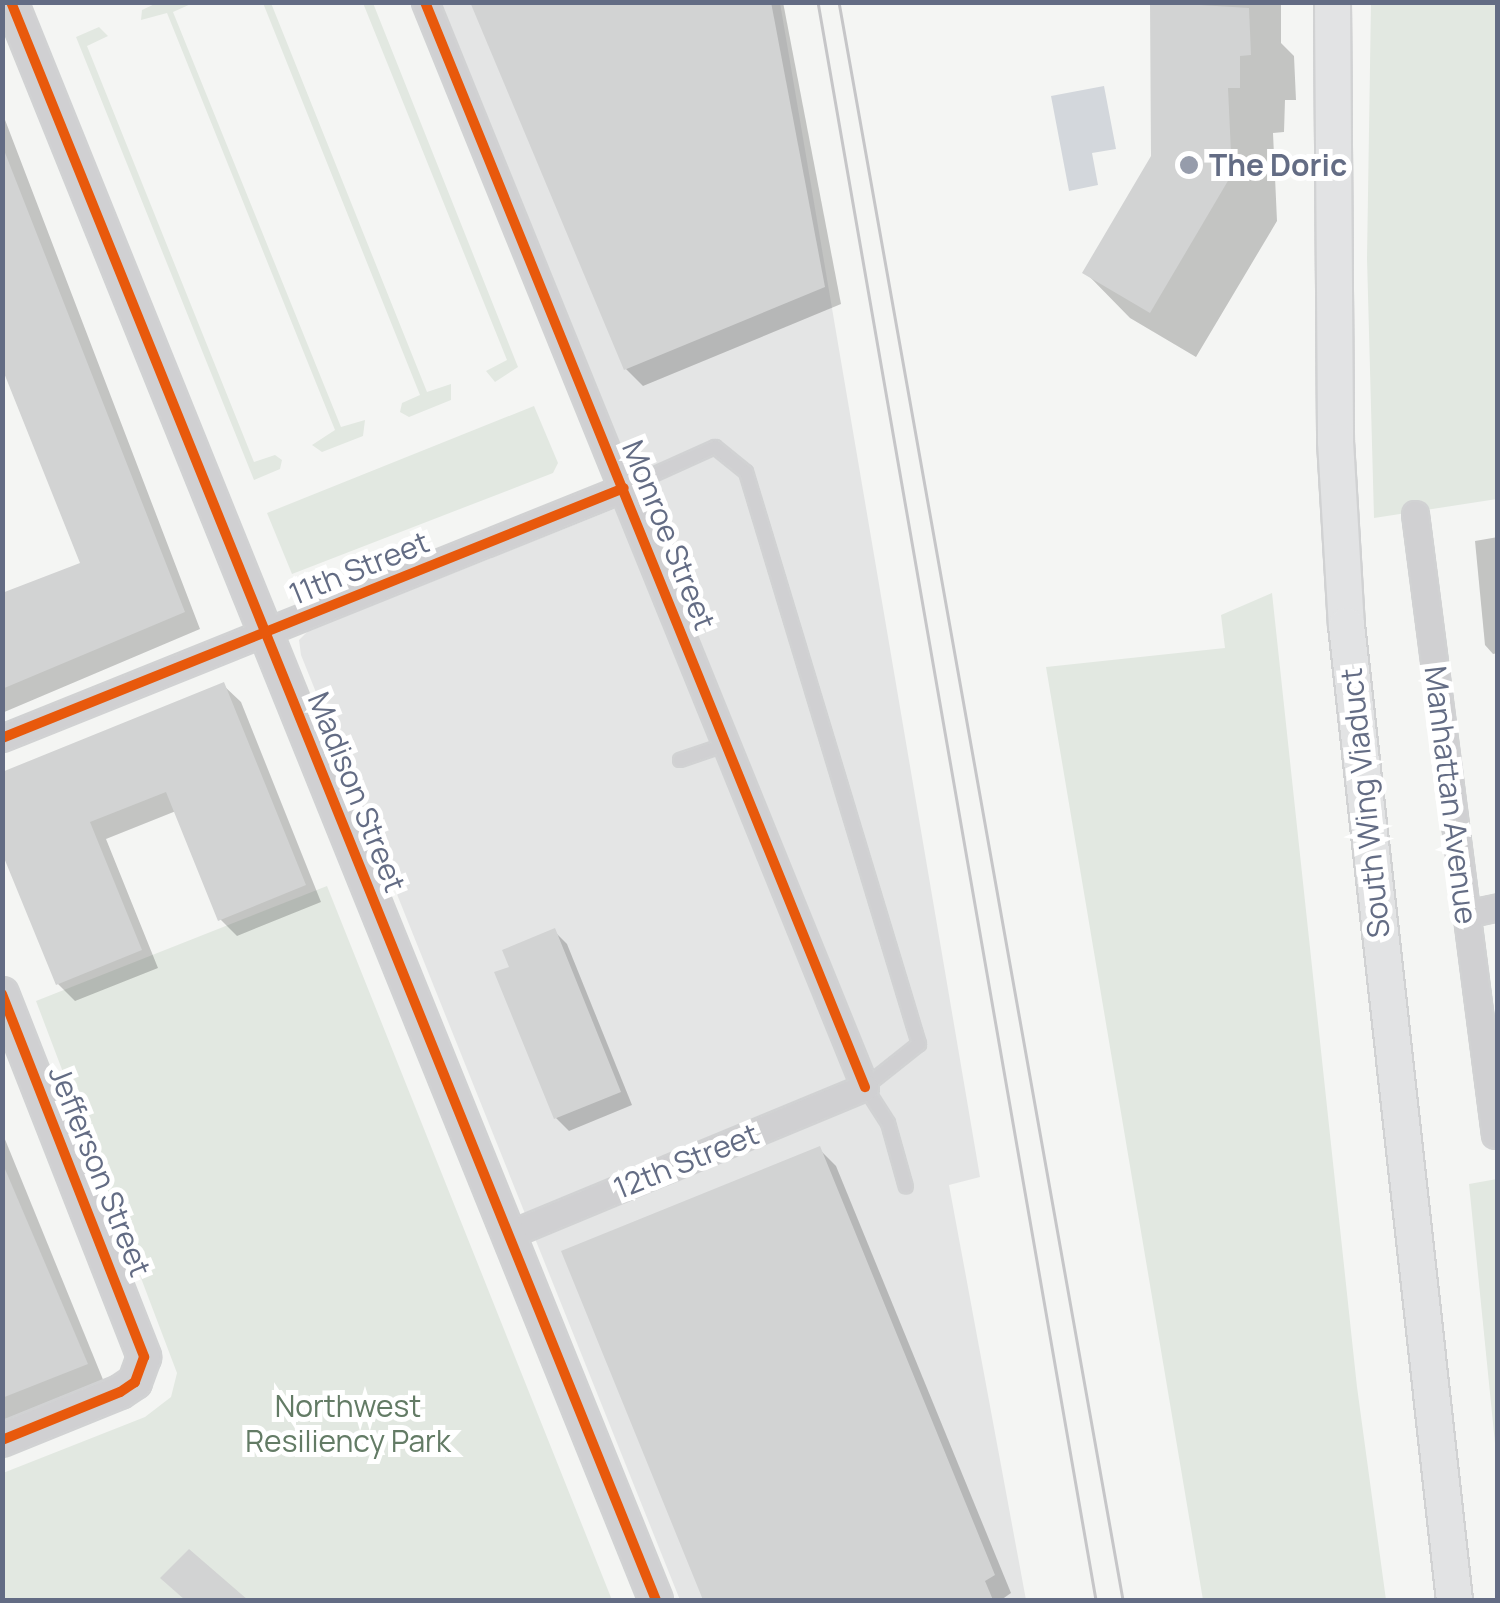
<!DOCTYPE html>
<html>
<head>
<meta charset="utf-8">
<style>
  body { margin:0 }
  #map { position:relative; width:1500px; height:1603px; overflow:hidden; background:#f4f5f3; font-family:Manrope,sans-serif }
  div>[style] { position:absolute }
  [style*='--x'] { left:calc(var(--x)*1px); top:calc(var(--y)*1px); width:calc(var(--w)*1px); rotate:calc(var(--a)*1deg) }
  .built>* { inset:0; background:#e4e5e5 }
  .green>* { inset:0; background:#e2e8e1 }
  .water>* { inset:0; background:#d3d7dc }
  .shadow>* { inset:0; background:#0003 }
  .building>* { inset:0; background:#d2d3d3 }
  .roads { filter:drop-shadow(2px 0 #d1d2d3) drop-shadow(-2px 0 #d1d2d3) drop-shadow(0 2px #d1d2d3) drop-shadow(0 -2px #d1d2d3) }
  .service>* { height:12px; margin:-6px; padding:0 6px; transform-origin:6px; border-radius:6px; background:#d0d0d2 }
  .minor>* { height:25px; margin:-12.5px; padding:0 12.5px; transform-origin:12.5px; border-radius:12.5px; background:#d0d0d2 }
  .tertiary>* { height:32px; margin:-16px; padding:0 16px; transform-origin:16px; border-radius:16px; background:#d0d0d2 }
  .secondary>* { height:35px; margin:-17.5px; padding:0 17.5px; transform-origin:17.5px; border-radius:17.5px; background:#e2e3e4 }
  .tram>* { height:2.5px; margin:-1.25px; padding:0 1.25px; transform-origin:1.25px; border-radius:1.25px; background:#c6c6c8 }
  .cycleway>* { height:10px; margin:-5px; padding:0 5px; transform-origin:5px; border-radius:5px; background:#e8590c }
  .dots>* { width:28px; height:28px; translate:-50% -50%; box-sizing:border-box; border:5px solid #fff; border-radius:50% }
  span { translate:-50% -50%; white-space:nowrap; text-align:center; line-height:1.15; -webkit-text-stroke:10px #fff; paint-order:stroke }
  .poi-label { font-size:30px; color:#636c84; font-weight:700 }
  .left { translate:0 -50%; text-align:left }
  .street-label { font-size:30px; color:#636c84 }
  .park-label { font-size:30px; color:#637b65 }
  .frame { position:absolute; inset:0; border:5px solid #636c84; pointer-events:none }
</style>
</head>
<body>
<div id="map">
  <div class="built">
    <div style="clip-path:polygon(427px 3px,780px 3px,980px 1177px,949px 1185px,1026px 1600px,680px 1600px,301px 655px,299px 640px,308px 631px,619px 507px)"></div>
  </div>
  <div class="green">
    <div style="clip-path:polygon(159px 2px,193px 3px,173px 12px,341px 427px,365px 420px,363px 436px,322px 452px,312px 445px,335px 430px,167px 13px,141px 20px,142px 10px)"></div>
    <div style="clip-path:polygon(263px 3px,271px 3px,427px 392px,451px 384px,451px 400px,409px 417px,400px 412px,402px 403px,420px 395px)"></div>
    <div style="clip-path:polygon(363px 3px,373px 3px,518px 367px,495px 382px,486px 371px,507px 360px)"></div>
    <div style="clip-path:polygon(1371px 3px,1498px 3px,1497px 499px,1374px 518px,1367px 258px)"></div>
    <div style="clip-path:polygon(99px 27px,108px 36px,87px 46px,254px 462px,275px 455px,282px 460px,280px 469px,254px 480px,76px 37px)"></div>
    <div style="clip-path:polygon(534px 406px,558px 463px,553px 473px,292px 574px,267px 513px)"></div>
    <div style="clip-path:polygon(1272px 593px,1357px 1387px,1386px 1600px,1203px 1600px,1046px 667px,1225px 648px,1221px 615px)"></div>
    <div style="clip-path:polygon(327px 886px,612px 1600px,3px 1600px,3px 1473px,145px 1417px,171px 1397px,177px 1373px,36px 1001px)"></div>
    <div style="clip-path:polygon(1497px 1179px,1498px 1179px,1497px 1463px,1469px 1184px)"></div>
  </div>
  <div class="water">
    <div style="clip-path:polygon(1104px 86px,1116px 149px,1092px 153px,1098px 185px,1069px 191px,1051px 96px)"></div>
  </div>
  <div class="shadow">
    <div style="clip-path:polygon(473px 2px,783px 2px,841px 304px,643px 386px,626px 369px)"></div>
    <div style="clip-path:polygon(1152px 2px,1281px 2px,1281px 43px,1294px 56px,1296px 100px,1285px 100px,1284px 132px,1273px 133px,1277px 221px,1196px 357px,1130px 318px,1085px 272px,1153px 157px)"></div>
    <div style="clip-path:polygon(2px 112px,200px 629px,2px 713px,2px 586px,6px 594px,83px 564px,2px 356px)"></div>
    <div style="clip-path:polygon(1498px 537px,1498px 653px,1493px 654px,1485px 645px,1475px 541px)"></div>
    <div style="clip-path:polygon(223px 685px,241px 702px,321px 902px,237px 936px,220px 919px,176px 811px,106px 839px,158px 968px,75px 1001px,58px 984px,2px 846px)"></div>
    <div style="clip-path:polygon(554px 931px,567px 944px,632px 1105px,569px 1131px,556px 1118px,512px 968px)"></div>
    <div style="clip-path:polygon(2px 1132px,104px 1382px,2px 1421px)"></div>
    <div style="clip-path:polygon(819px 1149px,836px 1166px,1011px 1593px,1001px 1600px,706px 1600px,564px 1252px)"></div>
  </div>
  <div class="building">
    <div style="clip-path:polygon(470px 2px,771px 2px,825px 287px,624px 370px)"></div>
    <div style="clip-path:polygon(1150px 2px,1249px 8px,1251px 55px,1240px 56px,1240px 88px,1228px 88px,1232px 174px,1150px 313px,1082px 273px,1151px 156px)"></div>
    <div style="clip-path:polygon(2px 145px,185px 612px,2px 689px,2px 593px,80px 563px,2px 368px)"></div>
    <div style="clip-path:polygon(224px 682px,306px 885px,218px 921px,166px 792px,90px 822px,142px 950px,56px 985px,2px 853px,2px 772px)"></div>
    <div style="clip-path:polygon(555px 928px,621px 1092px,554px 1119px,494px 972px,509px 967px,502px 950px)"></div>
    <div style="clip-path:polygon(820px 1146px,995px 1575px,985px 1581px,993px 1600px,703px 1600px,561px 1251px)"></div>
    <div style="clip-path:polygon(2px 1162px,88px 1364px,2px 1398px)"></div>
    <div style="clip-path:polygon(189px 1549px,248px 1600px,185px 1600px,160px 1578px)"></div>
  </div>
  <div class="roads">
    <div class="service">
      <div style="--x:624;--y:488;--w:100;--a:-24.3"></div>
      <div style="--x:715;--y:447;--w:40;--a:39"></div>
      <div style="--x:746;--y:472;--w:598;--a:73.17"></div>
      <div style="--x:919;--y:1044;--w:69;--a:141.5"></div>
      <div style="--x:865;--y:1087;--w:43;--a:57.4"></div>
      <div style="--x:888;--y:1123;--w:66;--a:74.3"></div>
      <div style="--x:680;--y:760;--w:50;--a:-18.8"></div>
    </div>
    <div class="minor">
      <div style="--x:425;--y:2;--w:1171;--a:67.93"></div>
      <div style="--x:865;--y:1087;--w:387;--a:157.5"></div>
      <div style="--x:1415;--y:514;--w:626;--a:82.66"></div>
      <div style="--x:2;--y:738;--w:670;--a:-21.9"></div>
      <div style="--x:1466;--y:914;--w:33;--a:-12"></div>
    </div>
    <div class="tertiary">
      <div style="--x:11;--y:2;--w:1723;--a:68.02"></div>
      <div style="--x:2;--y:994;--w:390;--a:68.6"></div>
      <div style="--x:144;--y:1357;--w:27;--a:110"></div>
      <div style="--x:135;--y:1382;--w:18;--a:146"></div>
      <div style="--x:120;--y:1392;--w:127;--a:157.9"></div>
    </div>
    <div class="secondary">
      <div style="--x:1332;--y:2;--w:439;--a:89.6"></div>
      <div style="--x:1335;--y:441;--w:184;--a:86.6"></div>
      <div style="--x:1346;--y:625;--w:981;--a:83.68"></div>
    </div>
  </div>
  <div class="tram">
    <div style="--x:818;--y:2;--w:1622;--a:80.13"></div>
    <div style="--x:839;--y:2;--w:1623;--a:79.92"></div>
  </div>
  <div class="cycleway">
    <div style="--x:11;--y:2;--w:1723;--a:68.02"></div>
    <div style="--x:425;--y:2;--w:1171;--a:67.93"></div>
    <div style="--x:2;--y:738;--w:670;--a:-21.9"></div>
    <div style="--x:2;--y:994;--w:390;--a:68.6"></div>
    <div style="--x:144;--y:1357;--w:27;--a:110"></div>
    <div style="--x:135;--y:1382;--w:18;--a:146"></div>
    <div style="--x:120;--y:1392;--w:127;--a:157.9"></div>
  </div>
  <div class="dots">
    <div style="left:1189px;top:165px;background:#969cab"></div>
  </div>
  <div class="poi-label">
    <span class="left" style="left:1209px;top:165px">The Doric</span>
  </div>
  <div class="street-label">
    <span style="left:669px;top:535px;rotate:68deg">Monroe Street</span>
    <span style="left:359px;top:568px;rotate:-22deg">11th Street</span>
    <span style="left:357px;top:792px;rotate:68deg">Madison Street</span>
    <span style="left:1451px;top:795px;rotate:83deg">Manhattan Avenue</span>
    <span style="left:1365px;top:803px;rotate:-96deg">South Wing Viaduct</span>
    <span style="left:686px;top:1161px;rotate:-22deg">12th Street</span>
    <span style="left:100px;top:1171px;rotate:68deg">Jefferson Street</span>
  </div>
  <div class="park-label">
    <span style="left:348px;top:1423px">Northwest<br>Resiliency Park</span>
  </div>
  <div class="frame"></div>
</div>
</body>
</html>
